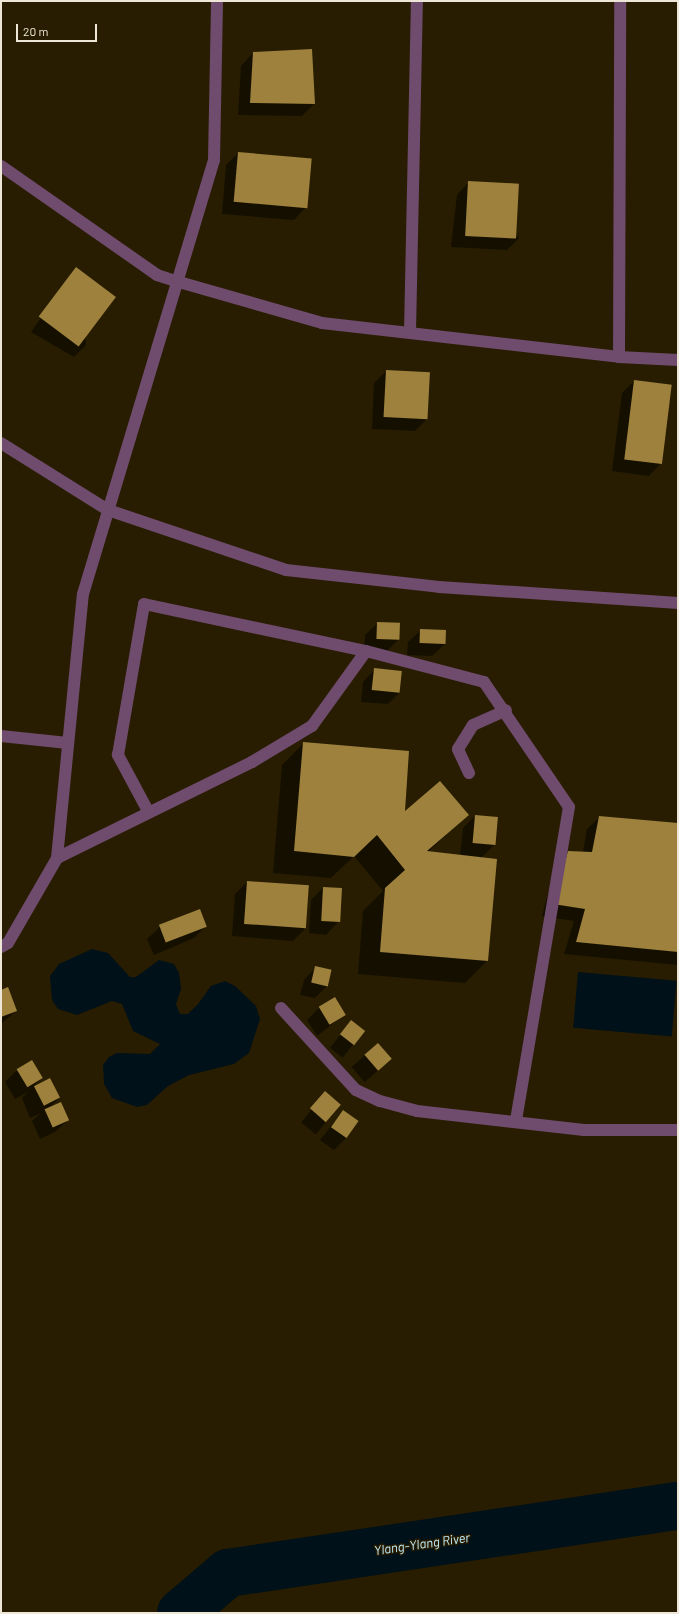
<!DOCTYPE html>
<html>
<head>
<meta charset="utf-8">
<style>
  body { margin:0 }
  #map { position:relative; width:679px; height:1614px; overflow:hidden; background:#281d01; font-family:Barlow,sans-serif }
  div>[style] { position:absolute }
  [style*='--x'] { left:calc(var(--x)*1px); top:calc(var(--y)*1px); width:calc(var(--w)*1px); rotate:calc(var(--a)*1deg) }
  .water>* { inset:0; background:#001119; transform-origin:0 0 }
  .shadow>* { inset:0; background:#0007; transform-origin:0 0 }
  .river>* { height:48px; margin:-24px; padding:0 24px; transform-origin:24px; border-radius:24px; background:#001119 }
  .building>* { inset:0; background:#9d813c; transform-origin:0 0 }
  .minor>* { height:12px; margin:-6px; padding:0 6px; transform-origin:6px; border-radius:6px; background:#6f4b6d }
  span { translate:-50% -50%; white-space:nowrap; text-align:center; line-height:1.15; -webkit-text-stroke:3px #281d01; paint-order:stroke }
  .water-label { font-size:13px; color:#beeaf9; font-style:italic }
  .frame { position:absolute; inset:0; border:2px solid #eee7d7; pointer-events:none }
  .scale { position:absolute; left:16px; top:24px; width:81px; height:18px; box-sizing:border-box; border:2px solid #eee7d7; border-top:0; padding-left:5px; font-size:12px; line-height:14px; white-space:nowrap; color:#eee7d7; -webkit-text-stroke:3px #281d01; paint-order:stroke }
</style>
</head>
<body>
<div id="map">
  <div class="water">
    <div style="clip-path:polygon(92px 949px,108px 953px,130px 977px,136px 977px,159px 960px,174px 964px,179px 973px,181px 989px,176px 1004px,180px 1014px,188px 1014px,198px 1004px,211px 986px,225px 981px,235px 986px,256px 1006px,260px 1019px,249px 1053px,234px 1064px,189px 1075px,168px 1086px,147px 1105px,137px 1107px,112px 1098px,104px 1084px,103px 1065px,109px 1057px,117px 1053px,150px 1054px,160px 1044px,133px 1031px,122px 1004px,112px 1001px,77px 1015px,58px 1009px,52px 1000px,50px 976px,59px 964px)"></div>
    <div style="left:578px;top:972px;width:99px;height:56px;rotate:5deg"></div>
  </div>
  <div class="shadow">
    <div style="clip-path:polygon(253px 53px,314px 104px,302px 116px,238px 115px,241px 66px)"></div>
    <div style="clip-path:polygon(238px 153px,306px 207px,294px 220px,222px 214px,226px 165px)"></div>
    <div style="clip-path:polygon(469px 182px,519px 238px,507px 250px,451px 247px,457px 195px)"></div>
    <div style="clip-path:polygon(76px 269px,86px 345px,74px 357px,31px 332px)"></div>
    <div style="clip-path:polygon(386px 371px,427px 419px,415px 431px,372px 429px,374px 383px)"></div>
    <div style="clip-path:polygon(634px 381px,661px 463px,649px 476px,612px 471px,622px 393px)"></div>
    <div style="clip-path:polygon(378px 623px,398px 640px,386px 652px,364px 651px,365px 635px)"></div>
    <div style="clip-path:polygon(421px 630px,445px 644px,432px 656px,407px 655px,408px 642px)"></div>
    <div style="clip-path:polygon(375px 669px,400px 692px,388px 704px,361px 702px,363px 682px)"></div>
    <div style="clip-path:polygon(304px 743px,404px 814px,467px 815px,428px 852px,460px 856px,463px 828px,475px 816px,494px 845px,481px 858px,487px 961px,465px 983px,358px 974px,363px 911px,383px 891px,354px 856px,331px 878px,273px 873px,282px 765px)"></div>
    <div style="clip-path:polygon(600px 817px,678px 824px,678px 965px,564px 954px,574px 921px,542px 916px,556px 864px,568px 852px,583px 852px,587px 829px)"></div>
    <div style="clip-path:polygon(247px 882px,305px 929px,293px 941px,232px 936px,235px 894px)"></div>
    <div style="clip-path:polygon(323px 888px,338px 922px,326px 935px,309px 933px,311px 900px)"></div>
    <div style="clip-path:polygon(206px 926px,194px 938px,154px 955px,147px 939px,160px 927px)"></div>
    <div style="clip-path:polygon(316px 967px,327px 986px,315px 998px,300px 995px,304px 980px)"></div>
    <div style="clip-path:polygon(1px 991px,16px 1011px,1px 1024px)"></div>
    <div style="clip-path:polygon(319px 1008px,345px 1014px,317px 1036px,307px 1020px)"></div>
    <div style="left:351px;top:1021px;width:16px;height:34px;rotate:38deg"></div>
    <div style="left:378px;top:1044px;width:20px;height:35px;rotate:49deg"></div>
    <div style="clip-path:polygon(17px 1070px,42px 1078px,34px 1086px,59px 1098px,50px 1107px,68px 1120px,55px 1132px,40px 1139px,32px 1121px,41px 1113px,30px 1118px,22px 1098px,28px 1092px,15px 1099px,5px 1082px)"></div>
    <div style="left:325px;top:1093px;width:19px;height:38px;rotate:39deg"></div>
    <div style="clip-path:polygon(343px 1111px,346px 1138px,334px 1150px,320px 1140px)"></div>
  </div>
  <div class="river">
    <div style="--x:181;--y:1613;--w:62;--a:-40.4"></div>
    <div style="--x:228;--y:1573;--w:455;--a:-8.5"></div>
  </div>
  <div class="building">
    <div style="clip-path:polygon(312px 49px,315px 104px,250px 103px,253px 52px)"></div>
    <div style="left:238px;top:152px;width:74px;height:50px;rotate:5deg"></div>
    <div style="left:468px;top:181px;width:51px;height:55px;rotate:3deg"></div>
    <div style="left:76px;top:267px;width:50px;height:62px;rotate:37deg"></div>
    <div style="left:386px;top:370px;width:44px;height:47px;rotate:3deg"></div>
    <div style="left:634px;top:380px;width:38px;height:80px;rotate:7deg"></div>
    <div style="left:377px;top:622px;width:23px;height:17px;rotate:2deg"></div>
    <div style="left:420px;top:629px;width:26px;height:14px;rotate:2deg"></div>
    <div style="left:374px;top:668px;width:28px;height:22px;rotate:6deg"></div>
    <div style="clip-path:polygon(303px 742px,409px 751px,405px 811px,440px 781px,469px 815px,427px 851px,497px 859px,488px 961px,380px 952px,385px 888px,405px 870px,377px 835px,354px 857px,294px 851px)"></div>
    <div style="left:475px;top:815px;width:23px;height:28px;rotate:5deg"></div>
    <div style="clip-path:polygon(599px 816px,678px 823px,678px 952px,576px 942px,585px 909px,553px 904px,568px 851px,592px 852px)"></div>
    <div style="left:247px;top:881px;width:62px;height:43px;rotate:4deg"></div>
    <div style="left:323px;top:887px;width:19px;height:34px;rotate:3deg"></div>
    <div style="left:200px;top:909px;width:19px;height:44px;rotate:69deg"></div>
    <div style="left:315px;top:966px;width:17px;height:17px;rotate:13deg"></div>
    <div style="clip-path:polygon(8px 987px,17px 1011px,1px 1017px,1px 990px)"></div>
    <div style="left:335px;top:997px;width:21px;height:19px;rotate:59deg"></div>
    <div style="left:351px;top:1020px;width:18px;height:18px;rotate:38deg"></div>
    <div style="left:378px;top:1043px;width:21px;height:18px;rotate:49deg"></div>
    <div style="left:32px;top:1060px;width:21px;height:18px;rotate:59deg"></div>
    <div style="left:50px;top:1078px;width:22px;height:18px;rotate:63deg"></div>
    <div style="left:325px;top:1091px;width:21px;height:23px;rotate:41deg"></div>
    <div style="left:61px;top:1102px;width:20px;height:18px;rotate:66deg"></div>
    <div style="left:343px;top:1110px;width:19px;height:21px;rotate:35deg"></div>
  </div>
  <div class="minor">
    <div style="--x:1;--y:166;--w:190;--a:34.9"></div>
    <div style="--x:157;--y:275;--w:23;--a:18"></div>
    <div style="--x:179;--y:282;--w:149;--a:16"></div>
    <div style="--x:322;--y:323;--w:299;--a:6.5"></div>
    <div style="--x:619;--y:357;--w:59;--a:2.9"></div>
    <div style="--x:410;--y:332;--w:331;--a:-88.8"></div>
    <div style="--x:619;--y:357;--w:356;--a:-89.8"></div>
    <div style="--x:1;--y:443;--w:126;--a:32.1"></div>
    <div style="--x:108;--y:510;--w:188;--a:18.6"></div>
    <div style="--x:286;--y:570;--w:154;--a:6.3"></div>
    <div style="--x:439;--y:587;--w:240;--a:3.8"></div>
    <div style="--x:1;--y:736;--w:67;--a:6"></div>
    <div style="--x:469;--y:773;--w:26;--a:-115"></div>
    <div style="--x:458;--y:749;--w:28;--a:-58"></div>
    <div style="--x:473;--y:725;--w:36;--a:-24"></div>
    <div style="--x:148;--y:811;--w:64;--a:-118.2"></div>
    <div style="--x:118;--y:755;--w:153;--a:-80.2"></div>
    <div style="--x:144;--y:604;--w:227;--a:12"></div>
    <div style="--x:57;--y:858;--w:217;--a:-26.2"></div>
    <div style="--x:252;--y:762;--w:70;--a:-31"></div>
    <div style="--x:312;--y:726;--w:92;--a:-54.2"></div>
    <div style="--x:366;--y:651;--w:122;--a:14.7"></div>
    <div style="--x:484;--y:682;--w:151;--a:55.8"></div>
    <div style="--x:569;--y:807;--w:317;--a:99.6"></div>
    <div style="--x:1;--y:947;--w:8;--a:-30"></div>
    <div style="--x:8;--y:943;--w:98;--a:-60"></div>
    <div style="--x:57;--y:858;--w:265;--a:-84.4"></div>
    <div style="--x:83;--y:594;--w:453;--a:-73.2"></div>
    <div style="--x:214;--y:160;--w:159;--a:-88.9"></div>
    <div style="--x:281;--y:1008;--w:111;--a:47.6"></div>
    <div style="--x:356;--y:1090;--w:26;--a:25"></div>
    <div style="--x:380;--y:1101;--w:38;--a:15"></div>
    <div style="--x:417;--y:1111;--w:168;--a:6.5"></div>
    <div style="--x:584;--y:1130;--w:94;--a:0"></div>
  </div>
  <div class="water-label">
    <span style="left:422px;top:1544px;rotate:-8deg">Ylang-Ylang River</span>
  </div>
  <div class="frame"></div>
  <div class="scale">20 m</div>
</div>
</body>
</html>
